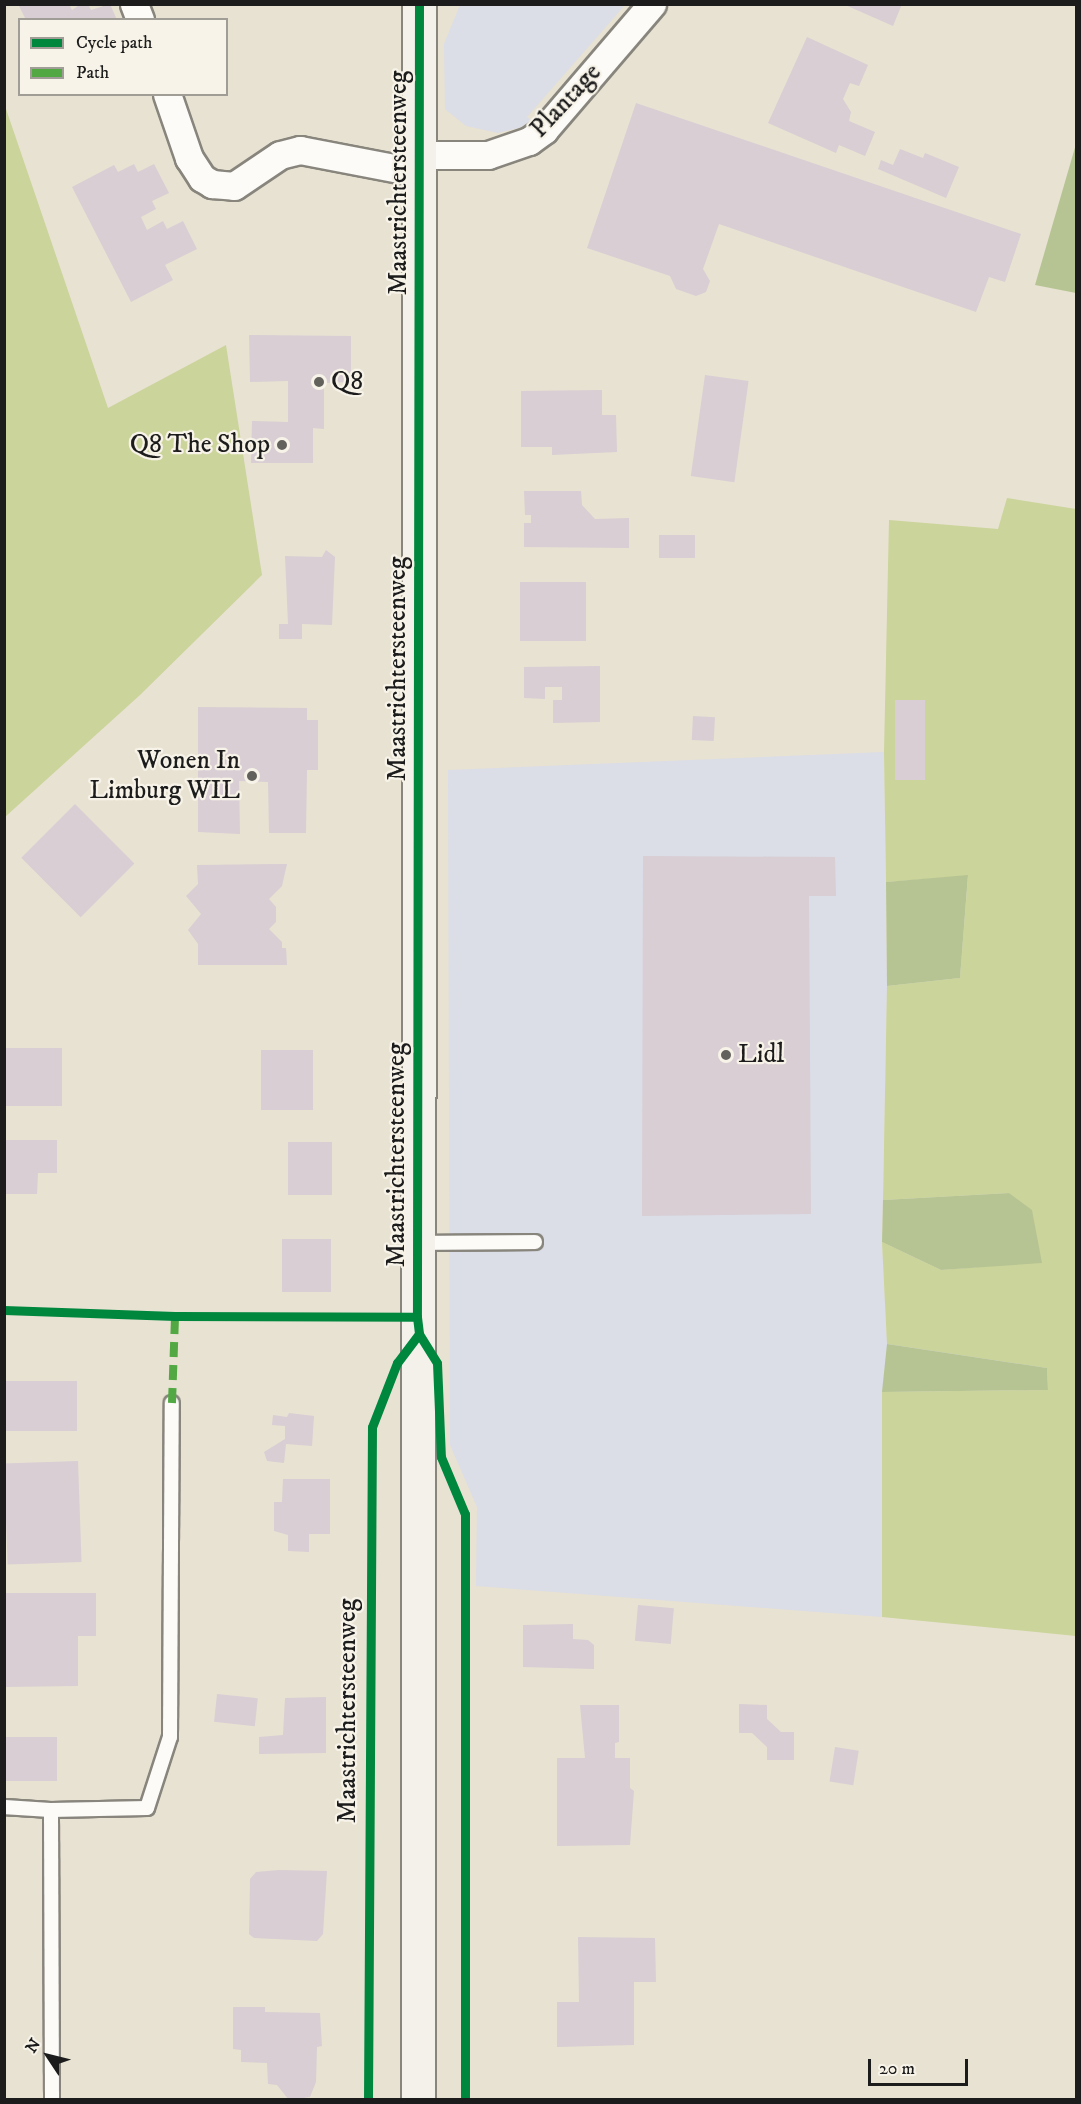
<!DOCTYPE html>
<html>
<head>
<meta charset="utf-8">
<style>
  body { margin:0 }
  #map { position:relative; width:1081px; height:2104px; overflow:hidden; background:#e8e2d2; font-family:"IM FELL DW Pica",serif }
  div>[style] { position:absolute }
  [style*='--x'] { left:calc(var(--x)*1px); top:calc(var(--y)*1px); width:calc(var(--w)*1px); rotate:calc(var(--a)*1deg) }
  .built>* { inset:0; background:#dbdde7 }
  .green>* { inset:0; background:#cbd49a }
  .forest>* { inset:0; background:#b6c493 }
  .building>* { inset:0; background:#d8ced4; transform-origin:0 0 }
  .roads { filter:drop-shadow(2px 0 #88857d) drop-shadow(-2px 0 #88857d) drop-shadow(0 2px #88857d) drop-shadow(0 -2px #88857d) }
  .lane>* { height:14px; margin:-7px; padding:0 7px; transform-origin:7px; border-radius:7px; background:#fcfbf8 }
  .street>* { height:27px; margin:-13.5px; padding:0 13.5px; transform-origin:13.5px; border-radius:13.5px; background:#fcfbf8 }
  .secondary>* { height:33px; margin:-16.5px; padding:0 16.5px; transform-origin:16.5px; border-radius:16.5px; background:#f4f0ea }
  .quiet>* { height:8px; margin-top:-4px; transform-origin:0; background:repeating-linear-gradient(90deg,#52a943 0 15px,transparent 0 23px) }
  .cycleway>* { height:9px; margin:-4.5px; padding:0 4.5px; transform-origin:4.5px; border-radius:4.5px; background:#00873e }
  .dots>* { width:16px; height:16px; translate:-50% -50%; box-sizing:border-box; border:3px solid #f7f3e8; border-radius:50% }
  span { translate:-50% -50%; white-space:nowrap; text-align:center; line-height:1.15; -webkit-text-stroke:4.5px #f7f3e8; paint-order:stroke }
  .street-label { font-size:26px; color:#1c1c1c }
  .poi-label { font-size:26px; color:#1c1c1c }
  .left { translate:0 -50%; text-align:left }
  .right { translate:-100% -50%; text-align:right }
  .frame { position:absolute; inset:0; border:6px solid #1c1c1c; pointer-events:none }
  .legend { position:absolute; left:18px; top:18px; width:210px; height:78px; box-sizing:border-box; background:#f7f3e8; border:2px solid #9f9d96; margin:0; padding:8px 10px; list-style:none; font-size:18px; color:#1c1c1c }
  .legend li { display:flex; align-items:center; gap:12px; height:30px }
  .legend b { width:30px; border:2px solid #9f9d96 }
  .north { position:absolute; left:18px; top:2026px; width:60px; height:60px; -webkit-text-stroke:4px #f7f3e8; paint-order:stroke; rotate:305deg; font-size:16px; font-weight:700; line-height:24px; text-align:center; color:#1c1c1c }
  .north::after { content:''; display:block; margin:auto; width:21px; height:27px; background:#1c1c1c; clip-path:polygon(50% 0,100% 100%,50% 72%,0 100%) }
  .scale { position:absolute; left:868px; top:2059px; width:100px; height:27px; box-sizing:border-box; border:3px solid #1c1c1c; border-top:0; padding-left:8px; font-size:18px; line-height:21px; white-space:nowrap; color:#1c1c1c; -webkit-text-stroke:4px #f7f3e8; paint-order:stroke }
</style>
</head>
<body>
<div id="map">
  <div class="built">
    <div style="clip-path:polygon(460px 5px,460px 4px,625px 5px,527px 117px,531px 120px,522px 127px,498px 133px,466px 126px,445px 109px,444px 44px)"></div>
    <div style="clip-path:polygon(884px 752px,887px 986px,882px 1242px,887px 1343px,1047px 1368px,882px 1392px,882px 1617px,476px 1586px,477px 1507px,450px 1445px,448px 770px)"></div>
  </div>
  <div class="green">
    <div style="clip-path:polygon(5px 106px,108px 408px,226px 345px,262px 575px,140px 695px,5px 817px)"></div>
    <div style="clip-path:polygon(1007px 498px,1076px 509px,1076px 1636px,882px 1617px,882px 1392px,1048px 1390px,1047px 1368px,887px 1344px,882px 1242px,941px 1270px,1041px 1262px,1009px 1193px,883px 1200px,887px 986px,960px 978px,968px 876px,886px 882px,884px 752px,889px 520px,998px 529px)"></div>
  </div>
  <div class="forest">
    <div style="clip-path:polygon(1076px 144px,1076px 293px,1035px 285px)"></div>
    <div style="clip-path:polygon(968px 875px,960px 978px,887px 986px,886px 882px)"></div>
    <div style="clip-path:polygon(1009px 1193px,1032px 1210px,1042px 1263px,941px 1270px,882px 1242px,883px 1200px)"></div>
    <div style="clip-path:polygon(887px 1344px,1047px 1368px,1048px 1390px,882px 1392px)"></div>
  </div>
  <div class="building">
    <div style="clip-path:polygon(18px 4px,69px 4px,72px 10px,81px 4px,88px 4px,91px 10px,110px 4px,117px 20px,26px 20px)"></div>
    <div style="clip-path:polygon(843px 4px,902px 4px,893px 26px)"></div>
    <div style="clip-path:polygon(807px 37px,868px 65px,859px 86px,850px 83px,843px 99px,851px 112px,849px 121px,875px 132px,865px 156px,839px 145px,836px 153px,768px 123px)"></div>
    <div style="clip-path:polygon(636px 103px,1021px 234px,1005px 282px,989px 277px,976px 312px,719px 224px,703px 269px,710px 281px,706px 292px,696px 296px,676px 289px,670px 276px,587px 248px)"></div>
    <div style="clip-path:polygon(900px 149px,923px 158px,925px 153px,959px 167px,946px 198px,878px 169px,881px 160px,893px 165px)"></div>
    <div style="clip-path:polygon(134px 164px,138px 172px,154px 164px,169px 193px,152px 201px,156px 209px,141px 217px,147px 230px,163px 221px,167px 229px,183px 221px,197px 249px,165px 265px,173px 280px,131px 302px,72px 187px,114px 165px,118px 172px)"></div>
    <div style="clip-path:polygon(249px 335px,351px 336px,351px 382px,324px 383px,324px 429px,313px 428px,313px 463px,251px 463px,252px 421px,288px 422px,288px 381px,250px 382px)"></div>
    <div style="left:705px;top:375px;width:44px;height:102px;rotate:8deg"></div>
    <div style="clip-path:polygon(602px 390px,602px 415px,616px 415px,617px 452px,552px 455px,552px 447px,521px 447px,521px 391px)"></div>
    <div style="clip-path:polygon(524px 491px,581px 491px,582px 505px,595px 519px,629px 518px,629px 548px,524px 547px,524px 523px,531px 523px,531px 515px,525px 515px)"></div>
    <div style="left:659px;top:535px;width:36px;height:23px"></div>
    <div style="clip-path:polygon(326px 550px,335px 557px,332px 625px,302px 624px,302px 639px,279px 639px,279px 624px,288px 624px,285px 556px,322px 557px)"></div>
    <div style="left:520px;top:582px;width:66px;height:59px"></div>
    <div style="clip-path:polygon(600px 666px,600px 722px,553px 723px,553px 700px,562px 700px,562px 687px,545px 687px,545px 699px,524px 698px,524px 667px)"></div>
    <div style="left:895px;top:700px;width:30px;height:80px"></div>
    <div style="clip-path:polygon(198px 707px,307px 708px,307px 720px,318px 720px,318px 770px,307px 770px,306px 833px,269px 833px,268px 782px,239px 781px,240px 834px,198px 832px)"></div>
    <div style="left:693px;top:716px;width:22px;height:24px;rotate:3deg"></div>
    <div style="left:75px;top:804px;width:84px;height:76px;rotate:45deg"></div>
    <div style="clip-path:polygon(643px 856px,835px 857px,836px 896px,809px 896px,811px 1214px,642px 1216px)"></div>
    <div style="clip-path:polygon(287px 864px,282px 886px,269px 899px,276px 907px,276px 922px,269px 929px,282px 942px,282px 948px,286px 948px,287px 965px,198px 965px,198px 944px,188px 930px,201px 914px,186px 896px,198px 884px,197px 865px)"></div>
    <div style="left:62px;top:1048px;width:58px;height:58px;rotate:90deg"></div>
    <div style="left:261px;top:1050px;width:52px;height:60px"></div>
    <div style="clip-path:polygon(4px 1140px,57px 1140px,57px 1173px,38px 1173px,37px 1194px,4px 1194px)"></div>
    <div style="left:288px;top:1142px;width:44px;height:53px"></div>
    <div style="left:282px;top:1239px;width:49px;height:53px"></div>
    <div style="left:4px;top:1381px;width:73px;height:50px"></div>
    <div style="clip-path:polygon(289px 1413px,314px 1416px,312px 1446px,286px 1444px,284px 1463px,267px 1461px,264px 1452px,285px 1439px,285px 1426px,272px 1425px,273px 1415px,287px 1417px)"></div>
    <div style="left:78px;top:1461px;width:101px;height:74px;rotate:88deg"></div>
    <div style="clip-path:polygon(283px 1479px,330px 1479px,330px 1534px,309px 1534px,309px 1552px,288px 1551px,288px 1535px,274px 1531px,274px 1502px,282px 1502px)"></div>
    <div style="clip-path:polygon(4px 1593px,96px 1593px,96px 1636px,78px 1636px,78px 1686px,4px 1687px)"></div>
    <div style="left:638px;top:1605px;width:36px;height:36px;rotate:5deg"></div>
    <div style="clip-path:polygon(573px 1624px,573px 1639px,588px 1640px,594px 1645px,594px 1669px,523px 1667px,523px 1625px)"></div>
    <div style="left:217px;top:1694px;width:41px;height:28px;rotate:6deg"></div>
    <div style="clip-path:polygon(326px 1697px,326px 1753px,259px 1754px,259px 1737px,283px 1735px,285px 1698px)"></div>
    <div style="clip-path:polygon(739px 1704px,767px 1705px,767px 1719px,781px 1732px,794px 1732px,794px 1760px,767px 1760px,767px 1747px,752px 1733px,739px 1733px)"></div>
    <div style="clip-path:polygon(580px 1705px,619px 1705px,619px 1742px,615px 1743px,615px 1758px,630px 1758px,630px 1788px,634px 1791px,630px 1845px,557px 1846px,557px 1758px,585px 1758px)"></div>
    <div style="left:57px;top:1737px;width:44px;height:53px;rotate:90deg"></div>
    <div style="left:835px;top:1747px;width:24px;height:35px;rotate:9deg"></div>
    <div style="clip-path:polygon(279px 1870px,327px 1871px,323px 1934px,317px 1941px,254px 1938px,249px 1934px,250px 1879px,256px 1872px)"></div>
    <div style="clip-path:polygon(578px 1937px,655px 1938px,656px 1982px,634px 1982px,634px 2045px,557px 2047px,557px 2002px,579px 2002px)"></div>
    <div style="clip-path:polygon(233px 2007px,265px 2007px,265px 2012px,320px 2013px,322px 2046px,317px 2047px,316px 2082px,310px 2097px,289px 2100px,277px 2085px,268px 2084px,267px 2063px,241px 2062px,241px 2050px,233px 2049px)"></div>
  </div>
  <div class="roads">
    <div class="lane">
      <div style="--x:418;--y:1243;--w:117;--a:-0.5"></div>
      <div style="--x:4;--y:1807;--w:47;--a:3.7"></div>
      <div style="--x:52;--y:2100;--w:290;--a:-90.2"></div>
      <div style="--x:51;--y:1810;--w:96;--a:-1.2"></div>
      <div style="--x:147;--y:1808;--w:75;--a:-72.1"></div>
      <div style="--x:170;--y:1737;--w:334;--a:-89.7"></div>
    </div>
    <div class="street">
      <div style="--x:134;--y:4;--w:17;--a:69"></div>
      <div style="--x:167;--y:94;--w:68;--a:71"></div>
      <div style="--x:189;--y:158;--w:24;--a:57"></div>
      <div style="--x:202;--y:178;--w:12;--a:31"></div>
      <div style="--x:212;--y:184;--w:22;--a:5"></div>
      <div style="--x:234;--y:186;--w:55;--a:-34"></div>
      <div style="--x:280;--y:155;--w:21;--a:-14"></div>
      <div style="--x:300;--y:150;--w:122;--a:10.9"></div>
      <div style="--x:420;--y:155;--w:68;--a:0"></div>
      <div style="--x:488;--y:155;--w:43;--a:-18.9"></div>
      <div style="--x:529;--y:141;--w:19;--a:-36"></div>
      <div style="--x:544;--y:130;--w:166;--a:-49.4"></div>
    </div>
    <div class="secondary">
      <div style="--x:418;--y:2100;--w:2096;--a:-89.97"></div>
    </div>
  </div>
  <div class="quiet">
    <div style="--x:172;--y:1403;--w:87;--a:-88"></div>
  </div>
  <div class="cycleway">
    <div style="--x:419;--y:4;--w:1313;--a:90.09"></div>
    <div style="--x:417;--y:1317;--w:17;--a:83"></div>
    <div style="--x:419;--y:1334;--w:34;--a:58"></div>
    <div style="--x:437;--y:1363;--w:94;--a:87.6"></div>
    <div style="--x:441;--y:1457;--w:62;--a:67.2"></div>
    <div style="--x:465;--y:1514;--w:586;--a:90"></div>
    <div style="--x:4;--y:1310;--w:171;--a:2"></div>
    <div style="--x:175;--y:1316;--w:242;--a:0.2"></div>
    <div style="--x:368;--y:2100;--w:673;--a:-89.66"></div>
    <div style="--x:372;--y:1427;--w:69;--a:-68.7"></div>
    <div style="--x:397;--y:1363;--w:36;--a:-53"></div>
  </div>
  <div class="dots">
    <div style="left:319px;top:382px;background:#63615c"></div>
    <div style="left:282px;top:445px;background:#63615c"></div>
    <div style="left:252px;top:776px;background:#63615c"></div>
    <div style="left:726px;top:1055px;background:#63615c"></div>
  </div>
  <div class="street-label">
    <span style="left:566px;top:101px;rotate:-47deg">Plantage</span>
    <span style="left:399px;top:183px;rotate:-90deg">Maastrichtersteenweg</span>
    <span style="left:398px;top:669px;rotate:-90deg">Maastrichtersteenweg</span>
    <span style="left:397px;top:1155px;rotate:-90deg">Maastrichtersteenweg</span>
    <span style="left:348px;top:1711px;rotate:-90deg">Maastrichtersteenweg</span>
  </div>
  <div class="poi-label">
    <span class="left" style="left:331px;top:382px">Q8</span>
    <span class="right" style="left:270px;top:445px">Q8 The Shop</span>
    <span class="right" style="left:240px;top:776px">Wonen In<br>Limburg WIL</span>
    <span class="left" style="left:738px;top:1055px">Lidl</span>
  </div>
  <div class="frame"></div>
  <ul class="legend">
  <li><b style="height:8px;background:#00873e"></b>Cycle path</li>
  <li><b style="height:8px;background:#52a943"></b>Path</li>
  </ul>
  <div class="north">N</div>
  <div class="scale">20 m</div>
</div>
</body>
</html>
